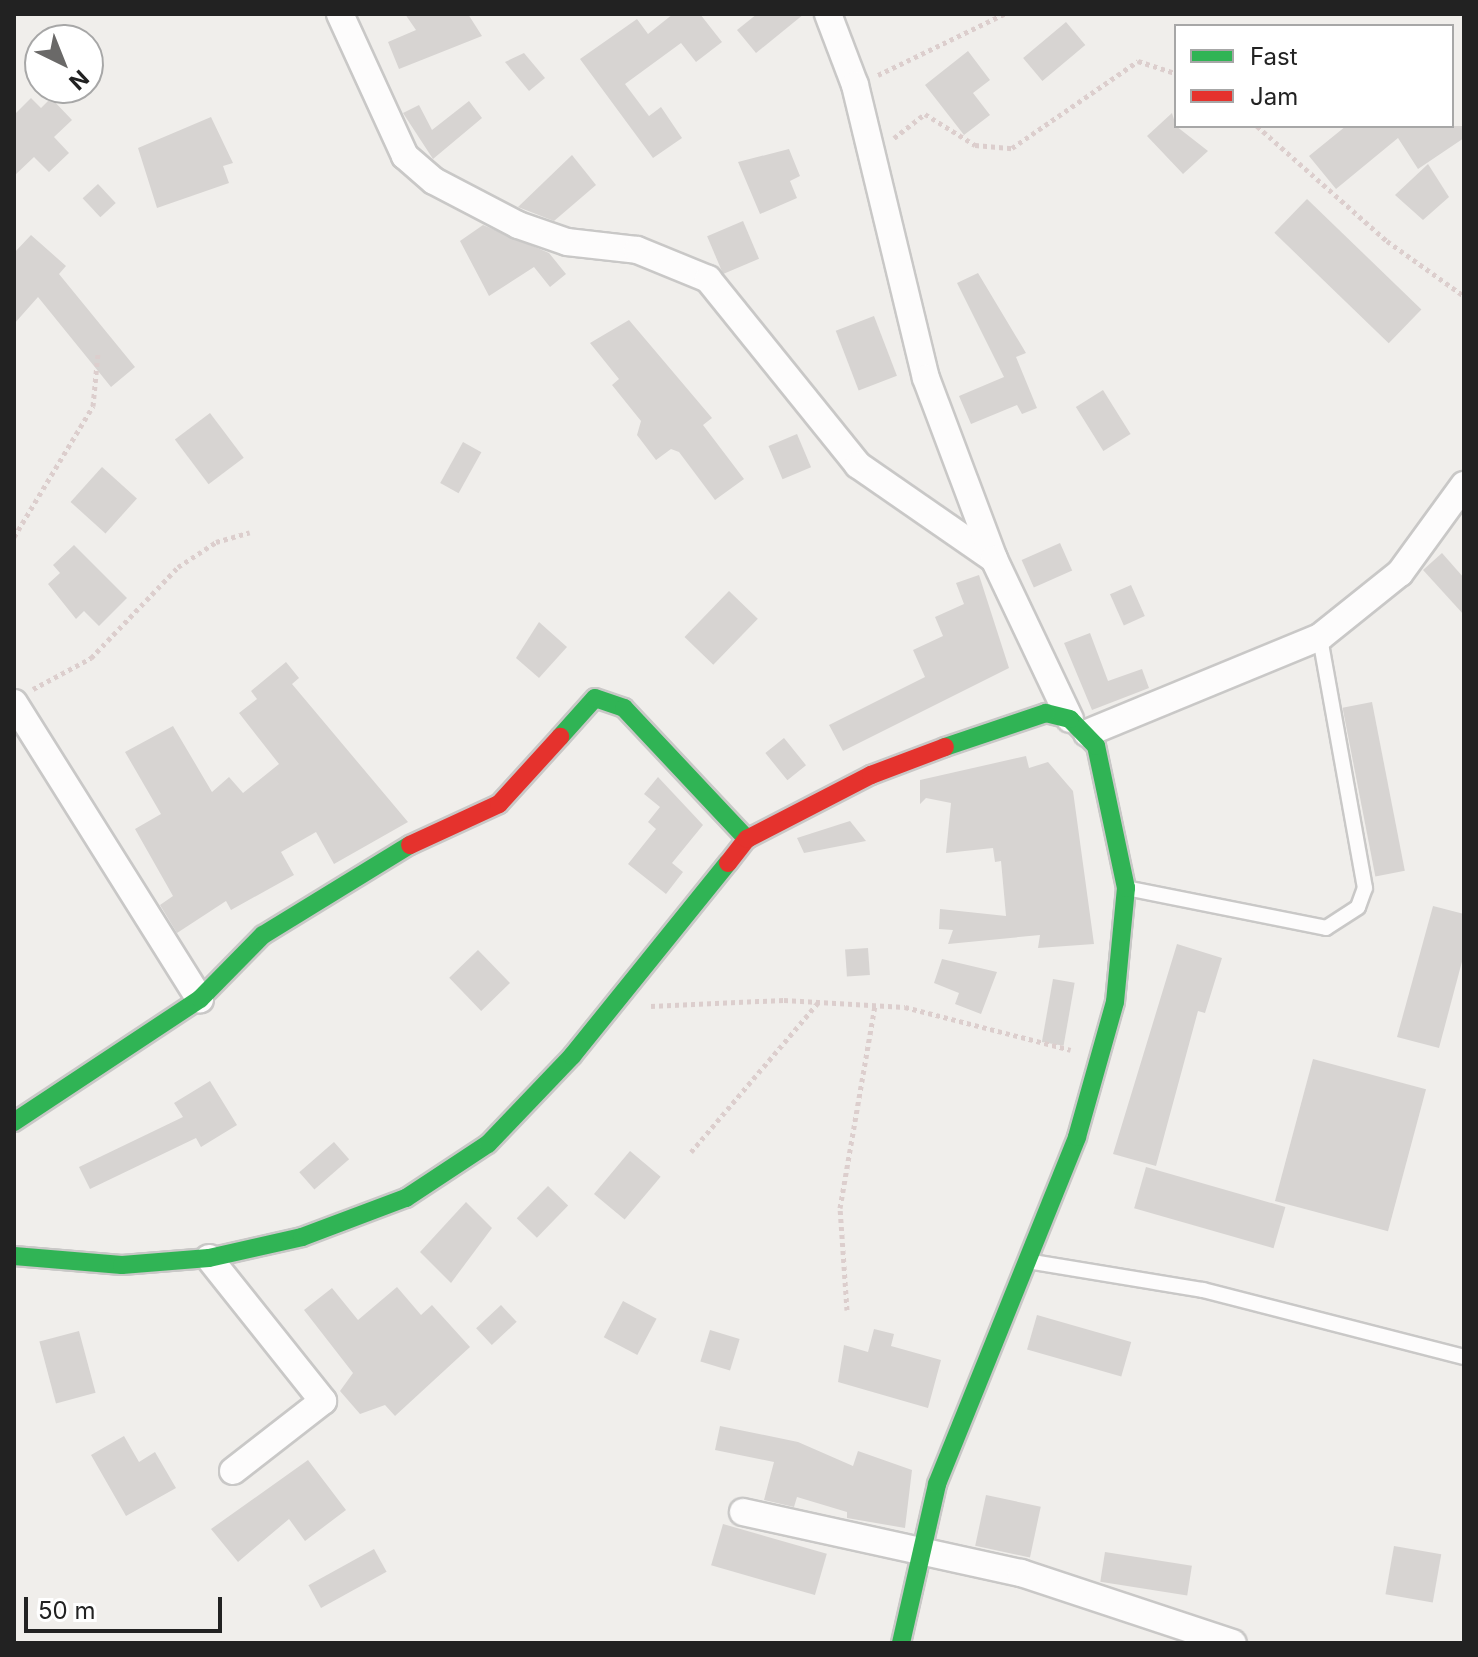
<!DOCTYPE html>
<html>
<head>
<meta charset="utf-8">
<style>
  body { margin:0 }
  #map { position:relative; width:1478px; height:1657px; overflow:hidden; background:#f0eeeb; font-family:Inter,sans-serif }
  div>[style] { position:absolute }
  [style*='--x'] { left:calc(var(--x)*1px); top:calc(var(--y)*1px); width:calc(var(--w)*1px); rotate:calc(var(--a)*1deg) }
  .building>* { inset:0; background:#d7d4d2; transform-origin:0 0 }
  .path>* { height:5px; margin-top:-2.5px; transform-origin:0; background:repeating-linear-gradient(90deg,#dccecd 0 4px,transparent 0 8px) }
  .roads { filter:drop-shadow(2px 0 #c9c8c7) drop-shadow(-2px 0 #c9c8c7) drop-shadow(0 2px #c9c8c7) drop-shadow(0 -2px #c9c8c7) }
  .lane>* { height:14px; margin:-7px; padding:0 7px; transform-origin:7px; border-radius:7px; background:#fdfcfc }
  .street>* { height:26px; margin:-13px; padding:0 13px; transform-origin:13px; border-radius:13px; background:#fdfcfc }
  .fast>* { height:18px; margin:-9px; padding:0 9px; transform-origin:9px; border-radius:9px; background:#30b455 }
  .jam>* { height:18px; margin:-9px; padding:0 9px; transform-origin:9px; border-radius:9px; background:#e5322d }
  span { translate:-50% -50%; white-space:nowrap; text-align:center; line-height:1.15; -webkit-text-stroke:6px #fff; paint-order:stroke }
  .frame { position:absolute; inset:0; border:16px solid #222; pointer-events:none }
  .legend { position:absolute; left:1174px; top:24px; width:280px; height:104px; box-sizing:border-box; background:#fff; border:2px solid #a7a7a7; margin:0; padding:10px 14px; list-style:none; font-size:24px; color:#222 }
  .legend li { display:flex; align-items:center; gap:16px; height:40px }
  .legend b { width:40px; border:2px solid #a7a7a7 }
  .north { position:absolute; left:24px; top:24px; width:80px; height:80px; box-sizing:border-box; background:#fff; border:2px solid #a7a7a7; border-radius:50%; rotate:137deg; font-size:22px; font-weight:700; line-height:32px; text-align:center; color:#222 }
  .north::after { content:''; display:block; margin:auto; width:28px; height:36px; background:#6a6968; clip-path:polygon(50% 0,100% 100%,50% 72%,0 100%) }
  .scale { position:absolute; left:24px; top:1597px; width:198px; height:36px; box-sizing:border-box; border:4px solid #222; border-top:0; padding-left:10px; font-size:24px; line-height:28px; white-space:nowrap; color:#222; -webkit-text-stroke:6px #fff; paint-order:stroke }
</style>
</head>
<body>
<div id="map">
  <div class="building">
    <div style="clip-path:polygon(405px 14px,468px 14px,482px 36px,399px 69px,388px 42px,416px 30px)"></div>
    <div style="clip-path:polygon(673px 14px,700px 14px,722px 42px,696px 62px,681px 43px,625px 84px,649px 116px,661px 107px,682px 138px,653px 158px,580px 59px,637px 19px,648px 34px)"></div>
    <div style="clip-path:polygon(757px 14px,804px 14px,756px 53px,737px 30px)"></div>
    <div style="left:1066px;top:22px;width:30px;height:56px;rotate:50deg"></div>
    <div style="clip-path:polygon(968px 51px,990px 80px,973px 93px,990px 115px,964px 135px,925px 85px)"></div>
    <div style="clip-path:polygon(524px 53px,545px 78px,529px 91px,505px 62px)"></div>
    <div style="clip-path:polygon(31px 98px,41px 108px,51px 98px,72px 120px,54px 137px,69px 153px,49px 172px,34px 157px,14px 176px,14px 115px)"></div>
    <div style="clip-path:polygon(469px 101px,482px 118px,433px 159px,403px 113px,419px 105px,432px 130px)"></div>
    <div style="clip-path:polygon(1172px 113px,1176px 126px,1208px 151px,1183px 174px,1147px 136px)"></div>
    <div style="clip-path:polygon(211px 117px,233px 163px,223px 166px,229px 183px,157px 208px,138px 148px)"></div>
    <div style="clip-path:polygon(1346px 126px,1464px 126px,1464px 138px,1418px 169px,1398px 138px,1336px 189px,1309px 156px)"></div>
    <div style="clip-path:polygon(789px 149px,800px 176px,790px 181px,797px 198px,760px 214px,738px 162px)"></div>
    <div style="clip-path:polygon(572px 155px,596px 185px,554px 221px,518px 207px)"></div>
    <div style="clip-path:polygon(1428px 164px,1449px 197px,1423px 220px,1395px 195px)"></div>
    <div style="left:98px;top:184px;width:26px;height:21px;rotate:47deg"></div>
    <div style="left:1307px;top:199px;width:159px;height:47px;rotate:44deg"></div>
    <div style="left:743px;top:221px;width:41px;height:39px;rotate:67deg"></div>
    <div style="clip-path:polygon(483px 225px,549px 253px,566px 274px,550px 287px,534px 267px,489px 296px,460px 241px)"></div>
    <div style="clip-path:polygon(31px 235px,66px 266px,59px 274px,135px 367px,111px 387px,38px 297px,14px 324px,14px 253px)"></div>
    <div style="clip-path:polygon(978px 273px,1026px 353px,1016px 357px,1037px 408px,1022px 414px,1017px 405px,971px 424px,959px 396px,1004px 377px,957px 283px)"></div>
    <div style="left:874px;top:316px;width:64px;height:41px;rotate:69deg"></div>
    <div style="clip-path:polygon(629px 320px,712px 418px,703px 425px,744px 479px,715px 500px,679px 452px,671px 449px,656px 460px,637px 435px,641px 421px,612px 385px,619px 379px,590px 343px)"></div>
    <div style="left:1103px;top:390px;width:52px;height:32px;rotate:58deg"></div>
    <div style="left:210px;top:413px;width:56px;height:44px;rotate:53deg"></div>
    <div style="left:797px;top:434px;width:36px;height:31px;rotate:67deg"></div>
    <div style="left:463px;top:442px;width:21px;height:47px;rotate:29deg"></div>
    <div style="left:102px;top:467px;width:47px;height:47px;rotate:42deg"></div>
    <div style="left:1060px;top:543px;width:30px;height:42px;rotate:66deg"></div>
    <div style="clip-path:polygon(74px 545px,127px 598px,99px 626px,84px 611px,76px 619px,48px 584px,60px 573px,53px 565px)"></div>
    <div style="clip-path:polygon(1442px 553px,1464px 578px,1464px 615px,1423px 570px)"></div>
    <div style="clip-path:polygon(979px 575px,1009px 668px,843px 751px,829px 725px,925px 677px,913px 650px,943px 636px,935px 617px,964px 604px,956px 583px)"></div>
    <div style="left:1131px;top:585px;width:34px;height:23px;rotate:66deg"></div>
    <div style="left:729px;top:591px;width:40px;height:64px;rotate:44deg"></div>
    <div style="clip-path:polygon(539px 622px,567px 647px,539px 678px,516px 658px)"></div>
    <div style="clip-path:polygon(1090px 633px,1108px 681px,1142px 669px,1149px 688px,1092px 710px,1064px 643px)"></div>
    <div style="clip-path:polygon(286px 662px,299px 678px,292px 684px,408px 822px,334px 864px,316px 832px,281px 852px,294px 875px,231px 910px,226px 901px,177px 933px,160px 905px,173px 896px,135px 829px,161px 814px,125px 752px,173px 726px,212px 792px,229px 777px,243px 793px,279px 764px,239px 713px,257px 699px,251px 691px)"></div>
    <div style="left:1372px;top:702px;width:172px;height:30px;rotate:79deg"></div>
    <div style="left:784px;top:738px;width:35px;height:24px;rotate:51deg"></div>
    <div style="clip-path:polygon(1026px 756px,1029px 768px,1048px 762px,1073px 791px,1094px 944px,1038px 948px,1040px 935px,948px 944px,953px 930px,939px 929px,940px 909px,1006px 916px,1001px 861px,995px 862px,993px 848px,946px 853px,951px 803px,926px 798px,920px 804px,920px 780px)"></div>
    <div style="clip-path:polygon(658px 777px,703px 825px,672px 863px,683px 872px,666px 894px,628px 864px,656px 829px,648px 822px,660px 807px,644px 794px)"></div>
    <div style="clip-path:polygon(850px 821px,866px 841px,804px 853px,797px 838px)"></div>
    <div style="clip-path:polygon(1433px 906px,1464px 914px,1464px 954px,1439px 1048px,1397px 1037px)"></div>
    <div style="clip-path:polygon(1177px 944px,1222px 958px,1205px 1013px,1198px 1011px,1156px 1166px,1113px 1154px)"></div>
    <div style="left:868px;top:948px;width:27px;height:23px;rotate:86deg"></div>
    <div style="left:478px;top:950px;width:46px;height:40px;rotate:46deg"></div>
    <div style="clip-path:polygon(942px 959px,997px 972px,981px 1014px,955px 1004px,959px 993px,934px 983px)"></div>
    <div style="left:1053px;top:979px;width:22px;height:64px;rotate:10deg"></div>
    <div style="left:1313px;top:1059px;width:117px;height:147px;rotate:15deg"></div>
    <div style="clip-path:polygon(210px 1081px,237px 1125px,201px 1147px,196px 1138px,90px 1189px,79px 1167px,183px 1117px,174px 1103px)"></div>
    <div style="left:334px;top:1142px;width:23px;height:46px;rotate:49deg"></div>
    <div style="left:630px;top:1151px;width:40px;height:56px;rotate:40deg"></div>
    <div style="left:1146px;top:1167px;width:145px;height:43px;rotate:16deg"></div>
    <div style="left:548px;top:1186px;width:28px;height:45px;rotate:44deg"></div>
    <div style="clip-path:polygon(466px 1202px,492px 1228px,451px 1283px,420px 1252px)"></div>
    <div style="clip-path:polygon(397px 1287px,421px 1315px,432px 1305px,470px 1347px,395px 1416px,385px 1405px,360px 1414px,340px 1391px,353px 1373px,304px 1310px,332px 1288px,358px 1320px)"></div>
    <div style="left:623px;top:1301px;width:38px;height:41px;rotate:28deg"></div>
    <div style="left:501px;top:1305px;width:23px;height:34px;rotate:47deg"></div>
    <div style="left:1037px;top:1315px;width:98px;height:36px;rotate:16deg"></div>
    <div style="clip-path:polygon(874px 1329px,894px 1334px,891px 1346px,941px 1360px,928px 1408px,838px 1382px,844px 1345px,868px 1352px)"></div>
    <div style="left:710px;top:1330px;width:31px;height:33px;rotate:17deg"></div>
    <div style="left:79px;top:1331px;width:64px;height:41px;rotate:75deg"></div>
    <div style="clip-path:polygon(720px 1426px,798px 1442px,853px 1466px,858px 1451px,912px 1470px,905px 1528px,847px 1518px,847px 1512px,797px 1497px,794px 1507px,764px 1500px,774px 1462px,715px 1450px)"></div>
    <div style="clip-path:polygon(124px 1436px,139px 1462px,155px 1452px,176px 1488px,126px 1516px,91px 1455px)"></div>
    <div style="clip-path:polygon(308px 1460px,346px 1510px,305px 1541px,289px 1519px,238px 1562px,211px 1529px)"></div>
    <div style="left:986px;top:1495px;width:56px;height:52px;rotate:12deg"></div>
    <div style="left:723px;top:1524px;width:108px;height:43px;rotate:16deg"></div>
    <div style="left:1394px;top:1546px;width:48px;height:49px;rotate:10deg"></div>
    <div style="left:374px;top:1549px;width:26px;height:75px;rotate:61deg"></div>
    <div style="left:1105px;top:1552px;width:88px;height:30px;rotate:9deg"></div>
  </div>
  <div class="path">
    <div style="--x:878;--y:75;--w:140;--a:-25.8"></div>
    <div style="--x:1257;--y:126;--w:174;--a:41.5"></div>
    <div style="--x:1387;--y:241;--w:95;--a:35.5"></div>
    <div style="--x:894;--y:138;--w:39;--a:-38"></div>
    <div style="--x:925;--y:114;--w:59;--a:31.8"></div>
    <div style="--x:975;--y:145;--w:37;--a:5"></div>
    <div style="--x:1012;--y:148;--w:153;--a:-34.6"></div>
    <div style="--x:1138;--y:61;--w:40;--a:18"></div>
    <div style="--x:14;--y:537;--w:153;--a:-58.9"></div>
    <div style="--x:93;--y:406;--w:53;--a:-84.6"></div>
    <div style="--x:33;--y:689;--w:66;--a:-28.1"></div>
    <div style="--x:91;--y:658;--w:126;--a:-46.3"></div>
    <div style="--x:178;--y:567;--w:45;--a:-33.3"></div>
    <div style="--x:216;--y:542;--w:35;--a:-16"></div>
    <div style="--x:651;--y:1006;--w:133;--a:-2.6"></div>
    <div style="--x:784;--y:1000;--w:121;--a:3.3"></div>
    <div style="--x:905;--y:1007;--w:171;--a:14.5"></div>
    <div style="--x:691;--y:1152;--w:196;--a:-49.6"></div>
    <div style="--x:847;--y:1310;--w:102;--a:-93.9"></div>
    <div style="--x:840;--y:1208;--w:206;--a:-80.2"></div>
  </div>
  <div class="roads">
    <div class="lane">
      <div style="--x:1126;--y:888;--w:204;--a:11.3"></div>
      <div style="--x:1326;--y:928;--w:38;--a:-33"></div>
      <div style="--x:1358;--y:907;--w:20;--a:-70"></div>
      <div style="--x:1365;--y:888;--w:255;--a:-100.2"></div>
      <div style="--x:1027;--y:1261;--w:178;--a:9.4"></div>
      <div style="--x:1203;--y:1290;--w:269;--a:14.4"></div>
    </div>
    <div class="street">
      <div style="--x:340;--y:14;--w:156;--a:65.4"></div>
      <div style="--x:405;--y:156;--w:38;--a:41"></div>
      <div style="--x:434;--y:181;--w:95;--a:27.6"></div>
      <div style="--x:518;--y:225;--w:52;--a:19.1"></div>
      <div style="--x:567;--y:242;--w:70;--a:6.5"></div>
      <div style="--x:637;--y:250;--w:77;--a:22.2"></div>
      <div style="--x:708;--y:279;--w:239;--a:51.1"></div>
      <div style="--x:858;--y:465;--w:165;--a:34.7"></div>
      <div style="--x:828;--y:14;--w:76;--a:69.2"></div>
      <div style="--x:855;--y:85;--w:301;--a:76.4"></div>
      <div style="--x:926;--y:378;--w:193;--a:69.4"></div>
      <div style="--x:994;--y:559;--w:177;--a:64.6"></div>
      <div style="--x:14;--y:703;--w:350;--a:57.9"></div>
      <div style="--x:1087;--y:733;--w:252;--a:-22.4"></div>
      <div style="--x:1320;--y:637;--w:102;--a:-38.7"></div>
      <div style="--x:1400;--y:573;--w:109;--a:-54"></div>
      <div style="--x:209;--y:1258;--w:183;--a:51.4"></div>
      <div style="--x:323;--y:1401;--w:114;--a:142.1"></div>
      <div style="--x:743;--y:1512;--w:285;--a:12.4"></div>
      <div style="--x:1021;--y:1573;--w:223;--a:18.3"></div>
    </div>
    <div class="fast">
      <div style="--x:560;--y:737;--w:52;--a:-48.1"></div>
      <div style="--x:595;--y:698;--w:31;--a:19"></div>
      <div style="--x:624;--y:708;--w:180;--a:46.8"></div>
      <div style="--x:14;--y:1122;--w:223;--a:-33.5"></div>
      <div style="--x:200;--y:999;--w:90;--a:-45.5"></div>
      <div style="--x:263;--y:935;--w:172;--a:-31.5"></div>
      <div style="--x:14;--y:1256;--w:108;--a:4.8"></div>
      <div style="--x:122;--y:1265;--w:87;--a:-4.6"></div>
      <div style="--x:209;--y:1258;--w:95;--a:-12.7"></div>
      <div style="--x:302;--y:1237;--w:111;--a:-20.6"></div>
      <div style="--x:406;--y:1198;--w:98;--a:-33.4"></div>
      <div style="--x:488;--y:1144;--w:122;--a:-46.3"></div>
      <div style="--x:572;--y:1056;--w:248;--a:-51.1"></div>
      <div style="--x:901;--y:1643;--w:163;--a:-77.2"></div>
      <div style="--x:937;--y:1484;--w:374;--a:-68"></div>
      <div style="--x:1077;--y:1137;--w:140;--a:-74.3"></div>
      <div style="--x:1115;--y:1002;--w:115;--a:-84.5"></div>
      <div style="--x:1126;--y:888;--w:145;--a:-101.9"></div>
      <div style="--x:1096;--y:746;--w:37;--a:-134"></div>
      <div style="--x:1070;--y:719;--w:25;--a:-166"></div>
      <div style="--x:1046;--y:713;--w:107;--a:161.4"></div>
    </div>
    <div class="jam">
      <div style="--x:410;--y:845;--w:98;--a:-24.7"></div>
      <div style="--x:499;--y:804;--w:91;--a:-47.7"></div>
      <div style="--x:728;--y:863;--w:31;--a:-52"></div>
      <div style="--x:747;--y:839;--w:140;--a:-27.3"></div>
      <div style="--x:871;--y:775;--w:79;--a:-20.7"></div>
    </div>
  </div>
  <div class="frame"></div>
  <ul class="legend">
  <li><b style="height:10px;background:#30b455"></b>Fast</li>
  <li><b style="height:10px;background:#e5322d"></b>Jam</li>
  </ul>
  <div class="north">N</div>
  <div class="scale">50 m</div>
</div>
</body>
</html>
